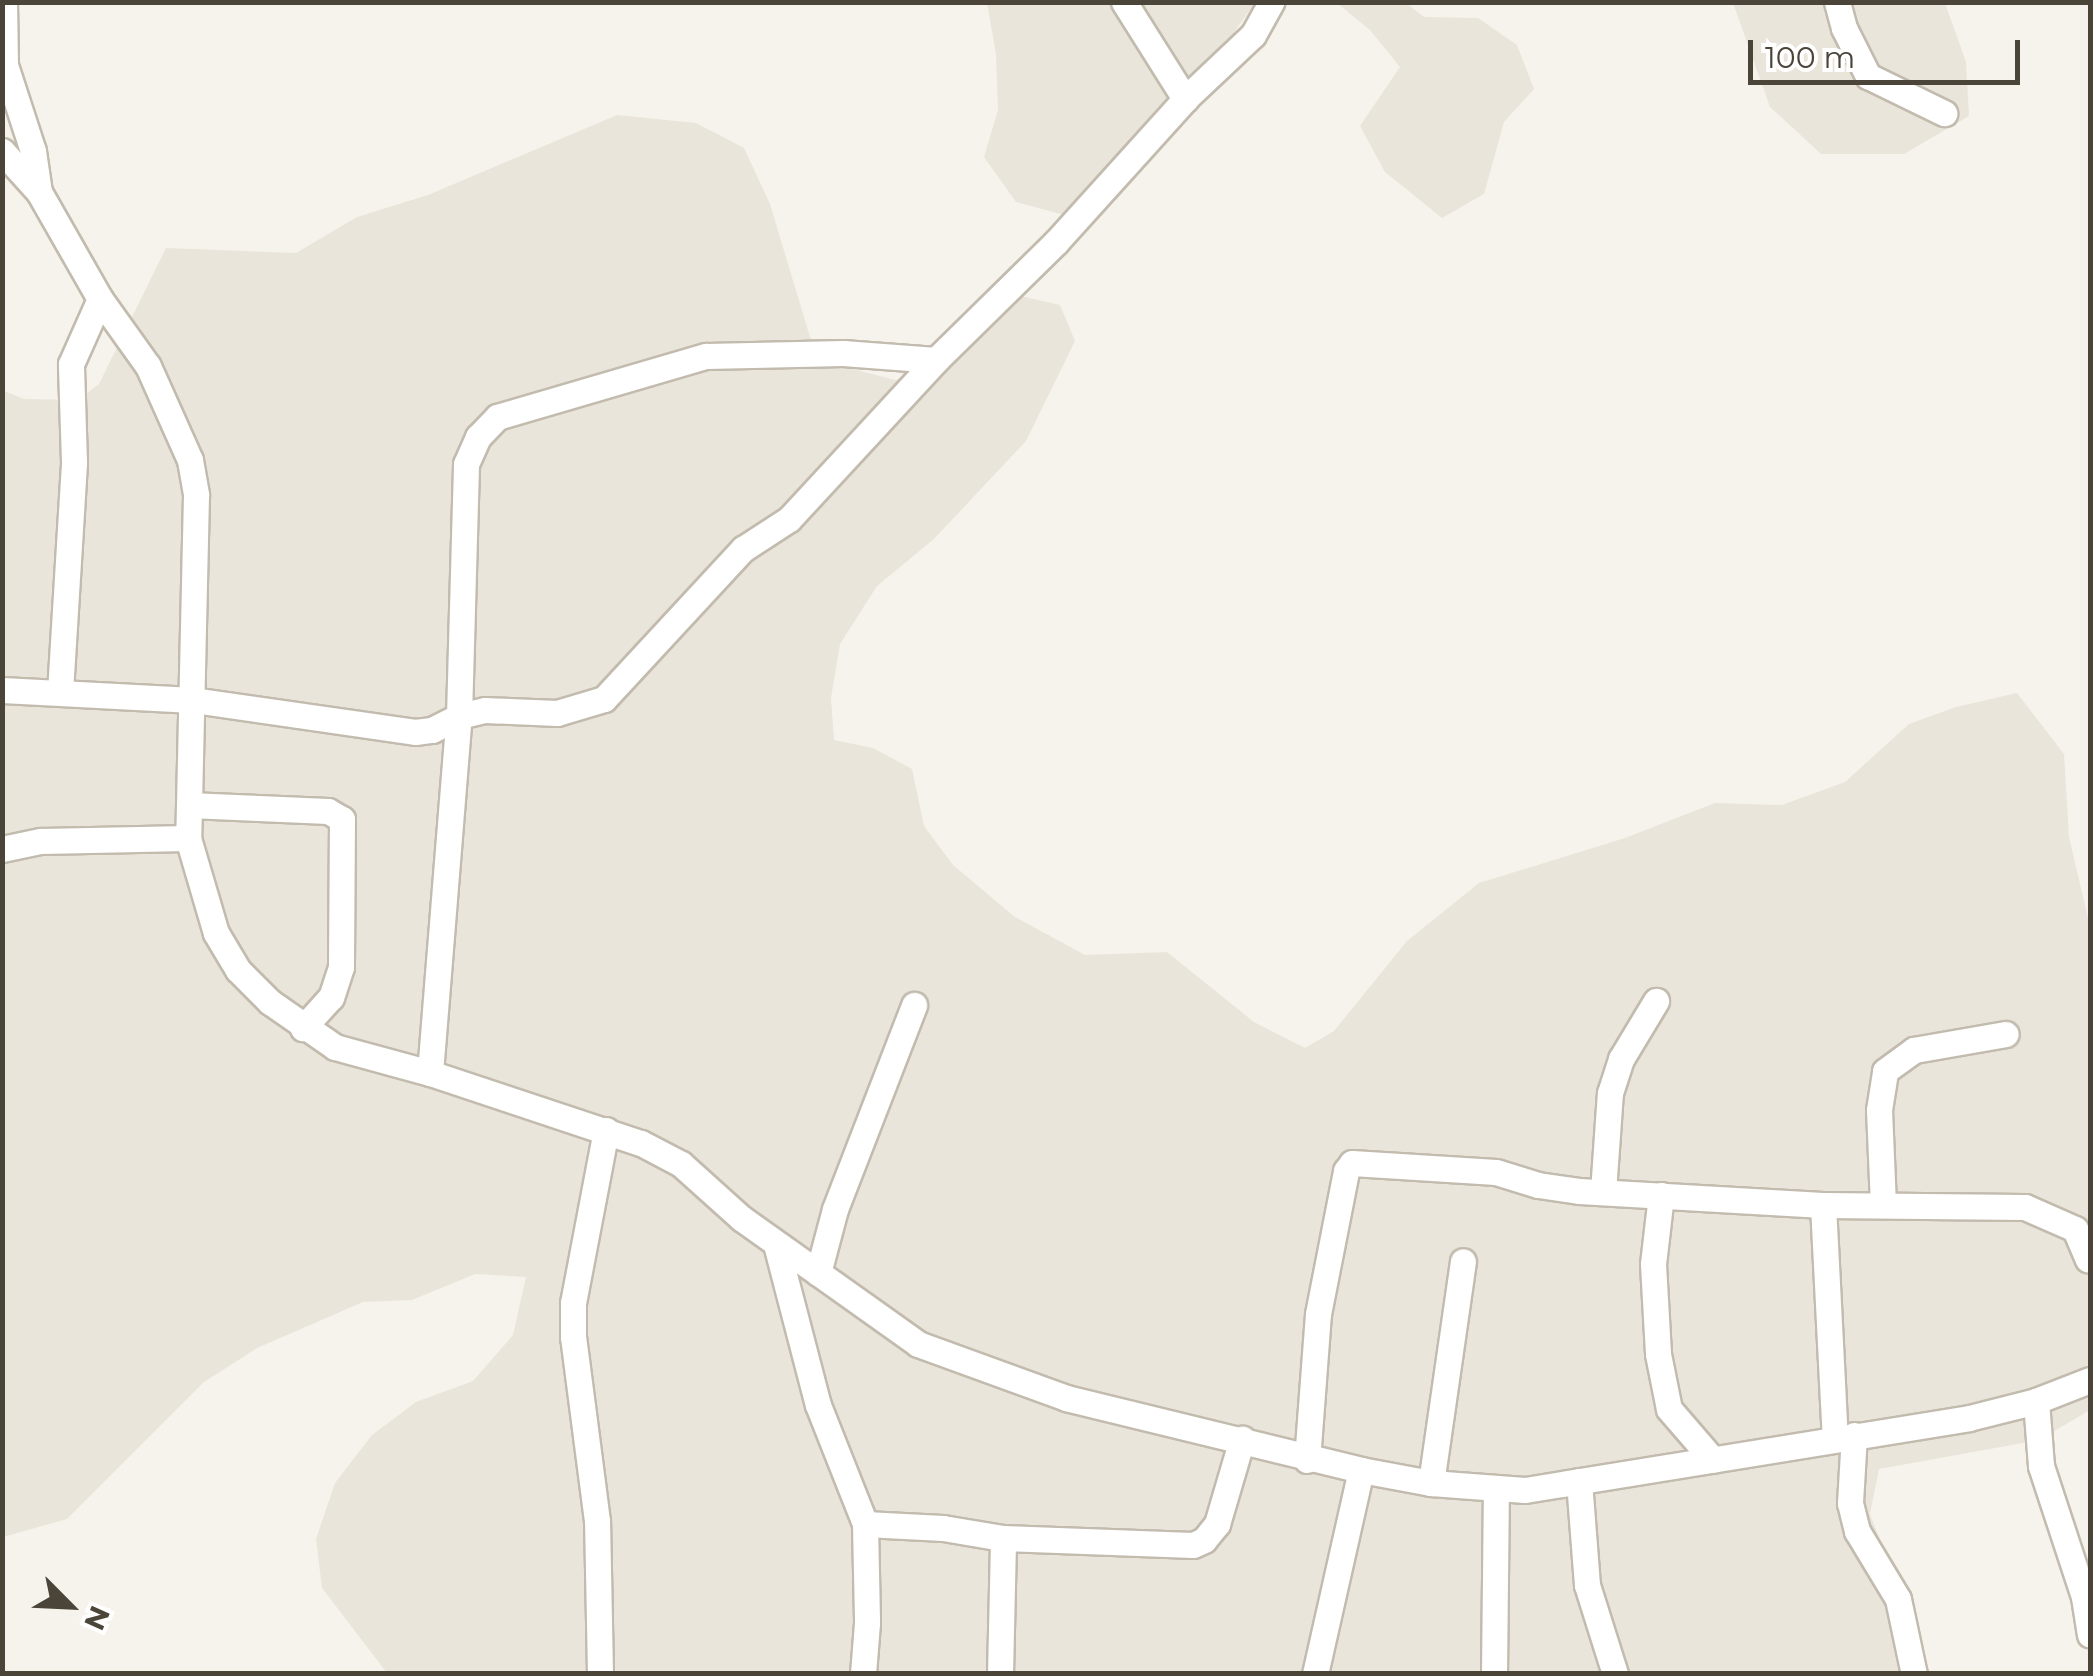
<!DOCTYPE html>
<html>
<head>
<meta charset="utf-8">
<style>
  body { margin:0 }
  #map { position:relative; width:2093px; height:1676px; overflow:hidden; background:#f6f3ec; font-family:Montserrat,sans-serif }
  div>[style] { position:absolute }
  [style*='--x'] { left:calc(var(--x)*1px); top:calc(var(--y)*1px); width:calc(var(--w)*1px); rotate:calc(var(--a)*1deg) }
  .residential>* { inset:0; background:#eae5da }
  .roads { filter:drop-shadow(2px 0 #c2bbae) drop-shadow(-2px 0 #c2bbae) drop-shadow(0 2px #c2bbae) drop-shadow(0 -2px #c2bbae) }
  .minor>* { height:25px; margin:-12.5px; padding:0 12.5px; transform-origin:12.5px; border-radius:12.5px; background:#fff }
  span { translate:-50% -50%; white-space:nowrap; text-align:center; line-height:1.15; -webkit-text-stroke:8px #fff; paint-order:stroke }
  .frame { position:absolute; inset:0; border:5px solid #4b4439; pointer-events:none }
  .north { position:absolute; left:20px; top:1556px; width:100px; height:100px; -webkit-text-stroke:8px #fff; paint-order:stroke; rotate:114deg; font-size:28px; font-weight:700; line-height:40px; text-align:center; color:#4b4439 }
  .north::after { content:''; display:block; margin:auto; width:35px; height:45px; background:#4b4439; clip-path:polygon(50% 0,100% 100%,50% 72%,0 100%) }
  .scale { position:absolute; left:1748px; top:40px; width:272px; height:45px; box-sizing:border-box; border:5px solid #4b4439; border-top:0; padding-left:12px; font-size:30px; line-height:35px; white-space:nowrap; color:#4b4439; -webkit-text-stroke:8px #fff; paint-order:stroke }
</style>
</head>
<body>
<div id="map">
  <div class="residential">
    <div style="clip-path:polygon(987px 3px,1255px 3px,1207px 70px,1158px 110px,1068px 216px,1016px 202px,984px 157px,998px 110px,996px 54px)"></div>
    <div style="clip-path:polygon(1337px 3px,1406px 3px,1424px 17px,1478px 18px,1517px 45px,1534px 89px,1504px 122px,1484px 194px,1442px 218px,1385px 172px,1360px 126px,1400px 67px,1370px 30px)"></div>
    <div style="clip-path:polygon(1733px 3px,1945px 3px,1966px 62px,1969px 116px,1904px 154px,1821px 154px,1770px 107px)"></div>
    <div style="clip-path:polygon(617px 115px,696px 123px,744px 148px,770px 204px,810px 337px,841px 366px,895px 380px,930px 375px,1011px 294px,1060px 305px,1075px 341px,1026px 441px,934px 539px,877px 586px,840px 644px,831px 698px,834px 740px,873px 748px,912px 769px,924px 826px,953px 865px,1015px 917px,1085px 955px,1167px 952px,1254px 1022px,1305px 1048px,1334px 1031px,1407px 941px,1479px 883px,1625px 838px,1715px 803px,1782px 805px,1845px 782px,1909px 724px,1956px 707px,2017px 693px,2064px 754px,2069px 837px,2090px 927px,2090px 1410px,2039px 1440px,1879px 1469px,1870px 1514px,1900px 1592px,1917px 1673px,387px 1673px,322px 1588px,316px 1539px,335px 1483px,372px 1435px,416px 1402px,473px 1381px,513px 1335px,526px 1277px,475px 1274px,412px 1300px,363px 1302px,257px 1348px,204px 1382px,67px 1519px,3px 1537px,2px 390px,24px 399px,78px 400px,99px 384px,166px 248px,296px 253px,357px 217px,428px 195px)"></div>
  </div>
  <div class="roads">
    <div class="minor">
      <div style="--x:4;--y:2;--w:63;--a:89.1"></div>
      <div style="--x:5;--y:65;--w:90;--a:72"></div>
      <div style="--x:33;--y:151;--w:41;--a:81.7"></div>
      <div style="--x:1124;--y:2;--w:115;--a:57.8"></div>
      <div style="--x:1837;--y:2;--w:27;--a:75"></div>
      <div style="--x:1844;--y:28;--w:54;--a:63.4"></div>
      <div style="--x:1868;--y:76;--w:85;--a:26"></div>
      <div style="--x:2;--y:151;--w:55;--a:47.9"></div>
      <div style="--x:39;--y:192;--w:123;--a:60.3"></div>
      <div style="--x:100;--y:299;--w:82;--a:54.4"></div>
      <div style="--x:148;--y:366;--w:103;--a:65.9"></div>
      <div style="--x:190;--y:460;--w:36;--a:80"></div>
      <div style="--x:196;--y:495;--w:343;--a:91.3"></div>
      <div style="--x:188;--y:838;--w:99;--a:73.6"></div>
      <div style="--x:216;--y:933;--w:43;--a:59.3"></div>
      <div style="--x:238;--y:970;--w:45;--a:45"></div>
      <div style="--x:270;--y:1002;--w:79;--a:34.7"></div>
      <div style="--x:335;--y:1047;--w:98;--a:15.3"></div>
      <div style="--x:430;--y:1073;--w:222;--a:18.4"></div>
      <div style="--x:641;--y:1143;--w:45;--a:27.7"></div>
      <div style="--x:681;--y:1164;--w:81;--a:42"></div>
      <div style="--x:741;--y:1218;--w:217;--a:35.4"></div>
      <div style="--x:918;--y:1344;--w:158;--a:20"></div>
      <div style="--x:1066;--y:1398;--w:304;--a:13.7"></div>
      <div style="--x:1361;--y:1470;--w:71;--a:10.5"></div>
      <div style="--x:1431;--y:1483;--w:94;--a:4.3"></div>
      <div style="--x:1525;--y:1490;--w:450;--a:-9.2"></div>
      <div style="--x:1969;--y:1418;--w:69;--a:-14.2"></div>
      <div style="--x:2036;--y:1401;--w:58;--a:-21.3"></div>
      <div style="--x:2;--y:690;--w:191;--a:3"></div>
      <div style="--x:193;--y:700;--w:224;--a:8.2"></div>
      <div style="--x:415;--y:732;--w:17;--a:-7"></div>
      <div style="--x:432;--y:730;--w:30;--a:-27"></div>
      <div style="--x:459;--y:716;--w:27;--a:-13"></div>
      <div style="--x:485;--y:710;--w:72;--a:2.4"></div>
      <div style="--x:557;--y:713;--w:49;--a:-16.6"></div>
      <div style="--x:604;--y:699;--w:205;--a:-47.2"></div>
      <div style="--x:743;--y:549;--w:55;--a:-33.1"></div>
      <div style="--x:789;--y:519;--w:217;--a:-47.2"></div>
      <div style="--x:936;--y:360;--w:168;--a:-44.5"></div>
      <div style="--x:1056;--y:242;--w:193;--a:-47.9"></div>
      <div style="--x:1185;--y:99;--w:93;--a:-43.3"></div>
      <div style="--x:1253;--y:35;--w:38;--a:-61"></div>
      <div style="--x:60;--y:692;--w:230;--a:-86.5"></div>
      <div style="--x:74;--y:462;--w:98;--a:-91.8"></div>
      <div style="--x:71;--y:364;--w:71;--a:-66"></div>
      <div style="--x:189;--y:805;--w:139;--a:2.5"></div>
      <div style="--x:328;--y:811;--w:16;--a:30"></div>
      <div style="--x:342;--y:819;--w:148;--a:90.4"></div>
      <div style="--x:341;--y:967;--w:32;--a:108"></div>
      <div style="--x:331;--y:997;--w:42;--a:132.1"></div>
      <div style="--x:2;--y:849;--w:40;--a:-12"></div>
      <div style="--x:41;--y:841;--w:147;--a:-1.2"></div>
      <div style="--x:430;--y:1073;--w:358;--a:-85.4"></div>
      <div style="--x:459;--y:716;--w:252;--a:-88.4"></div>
      <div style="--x:466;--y:464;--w:30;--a:-66"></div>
      <div style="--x:478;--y:437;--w:28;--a:-46"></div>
      <div style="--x:497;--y:417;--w:218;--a:-16.3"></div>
      <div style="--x:706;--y:356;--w:137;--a:-1.3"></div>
      <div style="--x:843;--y:353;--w:93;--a:4.3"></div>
      <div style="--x:1603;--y:1192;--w:99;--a:-86"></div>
      <div style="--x:1610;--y:1093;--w:36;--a:-72"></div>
      <div style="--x:1621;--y:1059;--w:68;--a:-58.9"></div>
      <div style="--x:1661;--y:1195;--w:69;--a:96.6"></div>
      <div style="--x:1653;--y:1264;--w:90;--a:86.8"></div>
      <div style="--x:1658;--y:1354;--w:56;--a:78.7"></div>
      <div style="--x:1669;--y:1409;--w:67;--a:49.2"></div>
      <div style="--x:1823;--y:1205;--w:234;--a:87.1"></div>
      <div style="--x:1883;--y:1205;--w:95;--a:-92.4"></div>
      <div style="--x:1879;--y:1110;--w:39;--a:-81"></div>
      <div style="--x:1885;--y:1071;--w:36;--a:-36"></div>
      <div style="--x:1914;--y:1050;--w:93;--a:-9.9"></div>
      <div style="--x:776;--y:1244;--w:166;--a:75.4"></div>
      <div style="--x:818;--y:1405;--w:128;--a:68.4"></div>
      <div style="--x:865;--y:1524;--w:99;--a:88.8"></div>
      <div style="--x:867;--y:1623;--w:51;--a:94.5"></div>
      <div style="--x:818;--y:1273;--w:66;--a:-75.1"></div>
      <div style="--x:835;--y:1209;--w:219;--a:-68.8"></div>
      <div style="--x:2036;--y:1401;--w:65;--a:85.6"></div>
      <div style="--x:2041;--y:1466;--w:138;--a:71.8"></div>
      <div style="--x:2084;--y:1597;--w:38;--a:81"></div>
      <div style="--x:1854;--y:1435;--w:68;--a:93.4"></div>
      <div style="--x:1850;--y:1503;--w:29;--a:76"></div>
      <div style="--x:1857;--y:1531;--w:79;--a:58.9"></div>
      <div style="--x:1898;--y:1599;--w:77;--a:78"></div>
      <div style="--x:1307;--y:1460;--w:146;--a:-85.7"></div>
      <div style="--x:1318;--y:1314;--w:146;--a:-78.9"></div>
      <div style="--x:1346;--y:1171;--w:10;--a:-53"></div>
      <div style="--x:1352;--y:1163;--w:144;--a:3.6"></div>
      <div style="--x:1496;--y:1172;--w:44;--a:17.2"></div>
      <div style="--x:1538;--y:1185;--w:41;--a:8.3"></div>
      <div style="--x:1579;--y:1191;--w:244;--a:3.3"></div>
      <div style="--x:1823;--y:1205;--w:202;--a:0.6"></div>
      <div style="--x:2025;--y:1207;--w:55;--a:23.7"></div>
      <div style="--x:2075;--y:1229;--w:33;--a:67"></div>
      <div style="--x:1579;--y:1481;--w:104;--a:85.6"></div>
      <div style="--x:1587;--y:1585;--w:93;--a:72.5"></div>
      <div style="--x:1431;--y:1483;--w:224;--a:-81.8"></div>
      <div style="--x:865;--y:1524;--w:78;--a:2.9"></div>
      <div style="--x:943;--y:1528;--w:61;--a:9.5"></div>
      <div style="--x:1003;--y:1538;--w:190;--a:2.1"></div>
      <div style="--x:1193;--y:1545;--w:12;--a:-24"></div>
      <div style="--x:1204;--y:1540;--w:21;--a:-51"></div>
      <div style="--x:1217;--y:1524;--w:89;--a:-73.6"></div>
      <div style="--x:600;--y:1674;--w:153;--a:-91.1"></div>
      <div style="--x:597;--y:1521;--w:186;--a:-97.4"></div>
      <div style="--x:573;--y:1337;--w:34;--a:-90"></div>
      <div style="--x:573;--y:1303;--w:176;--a:-79.2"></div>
      <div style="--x:1000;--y:1674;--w:136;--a:-88.7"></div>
      <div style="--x:1315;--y:1674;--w:209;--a:-77.3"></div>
      <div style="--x:1494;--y:1674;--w:184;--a:-89.4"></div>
    </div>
  </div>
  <div class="frame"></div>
  <div class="north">N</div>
  <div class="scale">100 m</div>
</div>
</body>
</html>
